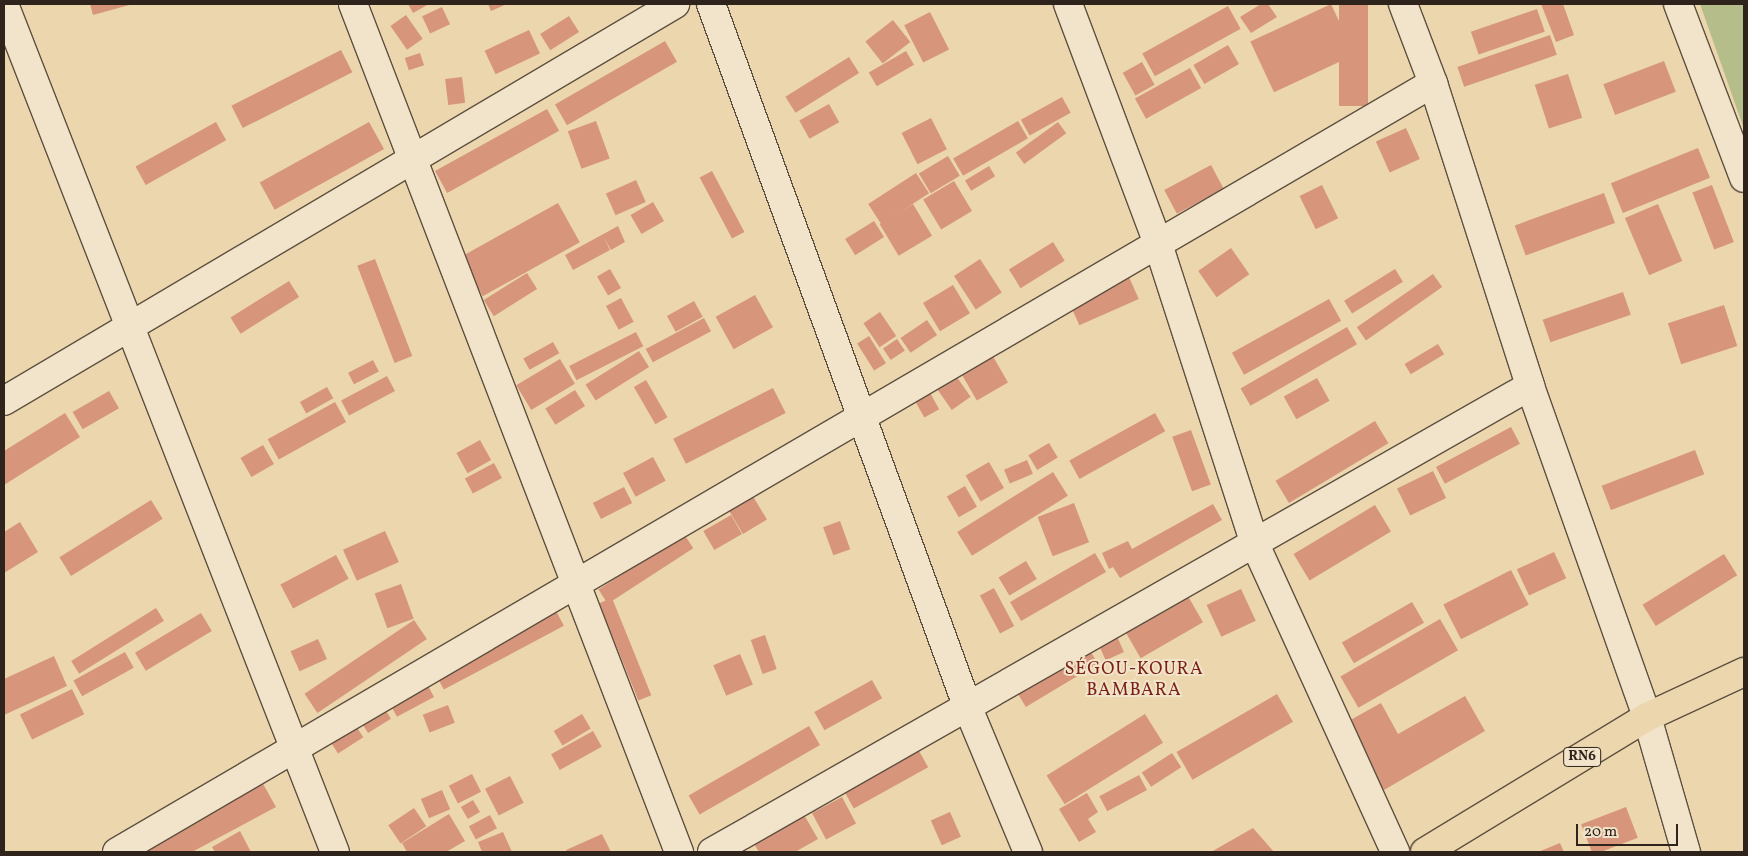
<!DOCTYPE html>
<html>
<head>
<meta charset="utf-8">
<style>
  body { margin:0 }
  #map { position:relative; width:1748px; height:856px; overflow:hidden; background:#ebd6ad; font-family:Vollkorn,serif }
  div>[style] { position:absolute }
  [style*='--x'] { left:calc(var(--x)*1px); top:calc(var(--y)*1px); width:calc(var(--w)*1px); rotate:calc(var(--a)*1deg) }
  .green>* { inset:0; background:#b5be8b }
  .building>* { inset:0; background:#d7967c; transform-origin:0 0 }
  .roads { filter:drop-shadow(1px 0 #5e5040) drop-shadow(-1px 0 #5e5040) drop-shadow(0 1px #5e5040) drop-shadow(0 -1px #5e5040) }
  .street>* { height:28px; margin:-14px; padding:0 14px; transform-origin:14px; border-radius:14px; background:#f2e4ca }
  .highway>* { height:28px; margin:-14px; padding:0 14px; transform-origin:14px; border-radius:14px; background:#ebd6ad }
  span { translate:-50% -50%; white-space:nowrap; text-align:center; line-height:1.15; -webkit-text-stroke:4px #f2e4ca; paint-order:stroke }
  .shield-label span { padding:1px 4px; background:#f2e4ca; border:1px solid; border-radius:4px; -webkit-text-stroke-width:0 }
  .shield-label { font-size:14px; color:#2f241b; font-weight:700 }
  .quarter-label { font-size:18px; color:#7a1f14; letter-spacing:1px }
  .frame { position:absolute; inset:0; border:5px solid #2f241b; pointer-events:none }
  .scale { position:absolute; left:1576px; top:824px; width:102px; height:22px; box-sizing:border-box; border:2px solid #2f241b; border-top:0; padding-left:6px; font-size:15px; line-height:18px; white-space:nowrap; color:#2f241b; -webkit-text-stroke:4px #f2e4ca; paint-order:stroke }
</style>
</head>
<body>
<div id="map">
  <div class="green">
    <div style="clip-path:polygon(1700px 4px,1744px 4px,1744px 129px)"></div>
  </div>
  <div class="building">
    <div style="clip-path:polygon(90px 4px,133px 4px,93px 15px)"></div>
    <div style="clip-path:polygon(408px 4px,429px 4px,413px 13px)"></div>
    <div style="clip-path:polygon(488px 4px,507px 4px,491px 11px)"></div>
    <div style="clip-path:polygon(1261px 4px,1268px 4px,1277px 17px,1251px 33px,1240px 17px)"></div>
    <div style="left:1331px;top:4px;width:56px;height:89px;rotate:65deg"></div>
    <div style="left:1339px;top:4px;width:29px;height:102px"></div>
    <div style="clip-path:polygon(1541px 4px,1563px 4px,1574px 35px,1556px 42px)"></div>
    <div style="left:1228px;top:6px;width:26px;height:98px;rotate:61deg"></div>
    <div style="left:442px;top:7px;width:19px;height:22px;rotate:65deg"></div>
    <div style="left:1537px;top:9px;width:24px;height:70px;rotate:71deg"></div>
    <div style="left:930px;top:12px;width:42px;height:29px;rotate:63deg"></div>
    <div style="left:406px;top:15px;width:29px;height:19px;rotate:55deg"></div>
    <div style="left:569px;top:16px;width:19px;height:34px;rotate:58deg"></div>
    <div style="left:893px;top:20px;width:28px;height:35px;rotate:52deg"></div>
    <div style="left:529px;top:30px;width:26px;height:49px;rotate:65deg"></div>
    <div style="left:1550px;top:35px;width:21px;height:98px;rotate:71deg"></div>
    <div style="left:665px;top:41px;width:24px;height:127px;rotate:60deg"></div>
    <div style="left:1228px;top:45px;width:22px;height:40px;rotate:60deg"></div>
    <div style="left:341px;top:50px;width:25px;height:123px;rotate:63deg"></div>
    <div style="left:906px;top:51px;width:16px;height:43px;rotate:60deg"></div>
    <div style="left:420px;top:53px;width:13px;height:16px;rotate:72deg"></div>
    <div style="left:849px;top:57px;width:19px;height:75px;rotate:58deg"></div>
    <div style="left:1664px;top:61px;width:33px;height:65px;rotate:69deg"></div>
    <div style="left:1142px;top:62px;width:26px;height:22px;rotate:61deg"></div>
    <div style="left:1190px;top:68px;width:23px;height:63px;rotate:61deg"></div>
    <div style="left:1568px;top:74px;width:46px;height:35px;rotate:72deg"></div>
    <div style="left:462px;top:77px;width:26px;height:17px;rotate:83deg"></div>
    <div style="left:1062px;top:97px;width:18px;height:47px;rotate:61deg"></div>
    <div style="left:829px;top:104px;width:21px;height:34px;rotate:61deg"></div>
    <div style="left:547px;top:109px;width:25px;height:128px;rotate:61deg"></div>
    <div style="left:931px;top:118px;width:35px;height:33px;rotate:63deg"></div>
    <div style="left:596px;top:121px;width:40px;height:30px;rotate:70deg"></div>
    <div style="left:1018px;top:121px;width:20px;height:75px;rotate:60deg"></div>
    <div style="left:216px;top:122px;width:21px;height:92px;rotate:61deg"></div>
    <div style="left:369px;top:122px;width:31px;height:125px;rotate:61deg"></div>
    <div style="left:1058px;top:122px;width:14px;height:52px;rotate:54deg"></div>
    <div style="left:1406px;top:128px;width:34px;height:33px;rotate:66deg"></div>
    <div style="left:1698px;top:148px;width:32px;height:94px;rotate:68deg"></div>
    <div style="left:948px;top:156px;width:23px;height:34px;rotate:59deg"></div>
    <div style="left:1211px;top:165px;width:27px;height:53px;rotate:62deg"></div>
    <div style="left:989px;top:166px;width:12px;height:28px;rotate:59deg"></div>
    <div style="left:712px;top:171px;width:69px;height:14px;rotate:62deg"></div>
    <div style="left:916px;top:173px;width:24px;height:57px;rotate:57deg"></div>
    <div style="left:636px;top:180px;width:24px;height:33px;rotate:66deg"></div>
    <div style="left:954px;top:181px;width:35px;height:36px;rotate:59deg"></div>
    <div style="left:1322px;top:185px;width:37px;height:25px;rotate:64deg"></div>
    <div style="left:1712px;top:185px;width:61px;height:21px;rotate:69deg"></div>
    <div style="left:1604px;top:193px;width:32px;height:95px;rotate:70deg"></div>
    <div style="left:653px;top:202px;width:22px;height:26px;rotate:60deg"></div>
    <div style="left:558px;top:203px;width:45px;height:111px;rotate:61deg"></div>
    <div style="left:913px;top:204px;width:37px;height:39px;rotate:59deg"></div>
    <div style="left:1658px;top:204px;width:62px;height:36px;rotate:67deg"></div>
    <div style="left:874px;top:221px;width:19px;height:34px;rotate:58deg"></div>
    <div style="clip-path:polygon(618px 226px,625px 242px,611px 250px,604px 238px,610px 250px,573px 270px,565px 255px)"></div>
    <div style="left:1053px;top:242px;width:22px;height:52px;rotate:58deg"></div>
    <div style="left:1231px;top:248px;width:32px;height:40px;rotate:55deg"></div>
    <div style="left:375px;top:259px;width:104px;height:19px;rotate:69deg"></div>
    <div style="left:980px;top:259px;width:40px;height:31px;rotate:57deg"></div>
    <div style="left:610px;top:269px;width:22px;height:15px;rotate:60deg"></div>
    <div style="left:1395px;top:269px;width:15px;height:60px;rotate:58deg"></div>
    <div style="left:527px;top:273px;width:19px;height:51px;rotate:58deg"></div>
    <div style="left:1433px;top:274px;width:16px;height:93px;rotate:55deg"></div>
    <div style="left:1129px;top:277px;width:24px;height:65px;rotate:66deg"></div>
    <div style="left:289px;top:281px;width:19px;height:69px;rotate:58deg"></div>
    <div style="left:953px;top:285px;width:33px;height:35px;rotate:59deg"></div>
    <div style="left:1623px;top:292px;width:24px;height:85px;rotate:71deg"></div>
    <div style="left:755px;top:295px;width:37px;height:45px;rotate:61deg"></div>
    <div style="left:621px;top:298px;width:27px;height:17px;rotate:62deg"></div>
    <div style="left:1329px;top:299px;width:25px;height:111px;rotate:61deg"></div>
    <div style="left:694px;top:301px;width:18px;height:31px;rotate:61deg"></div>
    <div style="left:1724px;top:305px;width:43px;height:59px;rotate:72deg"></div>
    <div style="left:880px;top:312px;width:29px;height:20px;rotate:56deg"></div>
    <div style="left:704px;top:318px;width:15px;height:66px;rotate:62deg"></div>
    <div style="left:927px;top:320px;width:18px;height:32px;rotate:56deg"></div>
    <div style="left:1347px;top:327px;width:20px;height:123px;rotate:60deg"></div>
    <div style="left:636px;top:332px;width:16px;height:75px;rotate:63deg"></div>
    <div style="left:869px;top:336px;width:32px;height:14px;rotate:58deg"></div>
    <div style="left:897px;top:339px;width:14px;height:17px;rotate:56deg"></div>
    <div style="left:553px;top:342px;width:13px;height:34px;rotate:61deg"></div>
    <div style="left:1438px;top:344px;width:12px;height:39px;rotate:59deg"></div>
    <div style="left:639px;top:351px;width:19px;height:63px;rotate:58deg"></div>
    <div style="left:991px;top:353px;width:34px;height:36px;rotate:60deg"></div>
    <div style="left:560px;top:359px;width:29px;height:51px;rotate:59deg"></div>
    <div style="left:373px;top:360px;width:13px;height:28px;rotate:63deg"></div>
    <div style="left:954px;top:373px;width:29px;height:23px;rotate:55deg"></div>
    <div style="left:387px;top:376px;width:17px;height:52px;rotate:62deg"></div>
    <div style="left:1317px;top:378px;width:26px;height:38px;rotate:61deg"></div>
    <div style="left:646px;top:380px;width:43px;height:14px;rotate:60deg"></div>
    <div style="left:327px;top:387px;width:13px;height:31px;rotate:61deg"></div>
    <div style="left:773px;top:388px;width:28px;height:112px;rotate:63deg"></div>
    <div style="left:575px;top:390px;width:19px;height:35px;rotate:58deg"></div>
    <div style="left:109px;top:391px;width:20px;height:42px;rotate:60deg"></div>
    <div style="left:929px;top:391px;width:21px;height:17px;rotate:61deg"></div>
    <div style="left:335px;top:402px;width:23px;height:77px;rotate:61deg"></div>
    <div style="clip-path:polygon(65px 413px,80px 437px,4px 485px,4px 451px)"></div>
    <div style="left:1155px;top:413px;width:21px;height:98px;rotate:61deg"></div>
    <div style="left:1375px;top:421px;width:26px;height:116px;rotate:59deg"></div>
    <div style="left:1511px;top:427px;width:19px;height:85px;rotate:62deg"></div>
    <div style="left:1191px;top:430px;width:58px;height:20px;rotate:70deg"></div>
    <div style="left:480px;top:440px;width:23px;height:27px;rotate:61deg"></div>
    <div style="left:1049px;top:443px;width:17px;height:24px;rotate:59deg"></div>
    <div style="left:263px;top:445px;width:22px;height:26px;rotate:60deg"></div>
    <div style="left:1695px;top:450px;width:26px;height:100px;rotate:69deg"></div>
    <div style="left:653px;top:457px;width:27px;height:34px;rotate:62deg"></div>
    <div style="left:1027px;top:460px;width:15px;height:25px;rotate:67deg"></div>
    <div style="left:989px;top:462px;width:30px;height:27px;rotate:60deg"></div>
    <div style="left:494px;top:463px;width:17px;height:33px;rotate:62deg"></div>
    <div style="left:1433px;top:471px;width:30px;height:40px;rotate:64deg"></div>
    <div style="left:1053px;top:472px;width:28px;height:113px;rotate:58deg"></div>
    <div style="left:965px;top:486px;width:24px;height:21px;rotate:60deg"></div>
    <div style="left:624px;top:487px;width:18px;height:35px;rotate:63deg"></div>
    <div style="left:751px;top:493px;width:31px;height:28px;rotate:59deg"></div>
    <div style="left:151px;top:500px;width:22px;height:108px;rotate:58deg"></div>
    <div style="left:1074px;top:503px;width:42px;height:39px;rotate:69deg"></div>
    <div style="clip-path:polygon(1213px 504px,1222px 520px,1120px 578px,1113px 567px,1109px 569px,1102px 553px,1128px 541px,1132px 549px)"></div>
    <div style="left:1375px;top:505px;width:31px;height:95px;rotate:59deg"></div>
    <div style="left:731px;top:515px;width:22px;height:32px;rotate:60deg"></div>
    <div style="left:840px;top:521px;width:30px;height:18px;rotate:70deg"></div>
    <div style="clip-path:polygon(20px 522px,38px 552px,4px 573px,4px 532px)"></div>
    <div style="left:385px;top:531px;width:34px;height:46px;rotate:66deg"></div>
    <div style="left:684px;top:534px;width:17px;height:102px;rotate:57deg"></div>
    <div style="left:1554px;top:552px;width:29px;height:41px;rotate:65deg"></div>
    <div style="left:1095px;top:553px;width:22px;height:98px;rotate:60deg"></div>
    <div style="left:1724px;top:554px;width:25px;height:96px;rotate:58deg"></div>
    <div style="left:336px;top:555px;width:27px;height:63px;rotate:62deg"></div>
    <div style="left:1026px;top:561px;width:21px;height:32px;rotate:59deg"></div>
    <div style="left:1511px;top:570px;width:39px;height:76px;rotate:63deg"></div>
    <div style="left:401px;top:584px;width:37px;height:28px;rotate:70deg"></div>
    <div style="left:994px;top:588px;width:43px;height:16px;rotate:62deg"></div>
    <div style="left:1241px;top:589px;width:35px;height:38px;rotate:65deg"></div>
    <div style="left:1185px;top:591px;width:36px;height:72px;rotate:60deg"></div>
    <div style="left:612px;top:598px;width:105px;height:14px;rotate:68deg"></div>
    <div style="left:1412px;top:602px;width:24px;height:81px;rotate:60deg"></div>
    <div style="left:156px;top:608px;width:15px;height:100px;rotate:58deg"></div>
    <div style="left:555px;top:609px;width:19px;height:136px;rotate:62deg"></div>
    <div style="left:201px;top:613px;width:21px;height:77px;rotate:59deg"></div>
    <div style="left:1440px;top:619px;width:36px;height:115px;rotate:60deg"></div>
    <div style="left:414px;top:620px;width:23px;height:132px;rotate:56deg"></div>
    <div style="left:1115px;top:632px;width:22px;height:20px;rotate:66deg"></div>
    <div style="left:765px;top:635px;width:36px;height:15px;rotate:71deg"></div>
    <div style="left:318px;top:639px;width:22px;height:30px;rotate:66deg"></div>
    <div style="left:1086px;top:644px;width:23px;height:84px;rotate:59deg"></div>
    <div style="left:125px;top:652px;width:18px;height:59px;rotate:61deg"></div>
    <div style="left:740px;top:654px;width:33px;height:29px;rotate:67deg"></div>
    <div style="clip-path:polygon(54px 656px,67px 686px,4px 715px,4px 679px)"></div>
    <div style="left:872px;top:680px;width:21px;height:66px;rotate:61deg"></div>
    <div style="left:426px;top:682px;width:17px;height:42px;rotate:62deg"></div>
    <div style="left:72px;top:689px;width:28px;height:58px;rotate:64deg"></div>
    <div style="left:1277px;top:694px;width:32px;height:116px;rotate:60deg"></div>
    <div style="clip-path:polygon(1465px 696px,1485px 731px,1384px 790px,1345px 723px,1381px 703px,1398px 734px)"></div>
    <div style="left:448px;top:705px;width:19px;height:27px;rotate:69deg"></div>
    <div style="left:383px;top:706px;width:15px;height:27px;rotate:58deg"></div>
    <div style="left:582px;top:714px;width:17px;height:33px;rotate:59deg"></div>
    <div style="left:1145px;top:714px;width:34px;height:116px;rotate:58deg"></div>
    <div style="left:354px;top:723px;width:17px;height:30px;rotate:57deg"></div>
    <div style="left:809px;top:726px;width:22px;height:139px;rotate:60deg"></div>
    <div style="left:593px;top:731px;width:18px;height:48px;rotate:61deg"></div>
    <div style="left:918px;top:749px;width:21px;height:85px;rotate:61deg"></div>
    <div style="left:1172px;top:753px;width:17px;height:36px;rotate:57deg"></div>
    <div style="left:472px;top:774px;width:20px;height:26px;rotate:63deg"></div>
    <div style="left:1139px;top:775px;width:17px;height:45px;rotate:62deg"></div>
    <div style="left:510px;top:776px;width:30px;height:28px;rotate:63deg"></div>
    <div style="clip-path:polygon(262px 782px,276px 807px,192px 852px,150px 852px,146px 844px)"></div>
    <div style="left:442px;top:790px;width:21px;height:23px;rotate:67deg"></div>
    <div style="clip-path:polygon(1087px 793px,1098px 812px,1088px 819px,1096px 832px,1079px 842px,1059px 809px)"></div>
    <div style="left:842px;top:797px;width:30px;height:34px;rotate:62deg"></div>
    <div style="left:473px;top:800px;width:14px;height:14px;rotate:60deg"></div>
    <div style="left:1626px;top:807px;width:33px;height:48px;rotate:69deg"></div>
    <div style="left:414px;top:808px;width:22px;height:31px;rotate:56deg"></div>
    <div style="left:950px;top:812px;width:27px;height:21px;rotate:66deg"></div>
    <div style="clip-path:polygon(803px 813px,818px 839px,795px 852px,759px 852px,753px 842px)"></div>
    <div style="clip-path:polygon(449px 814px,465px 841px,446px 852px,407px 852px,402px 843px)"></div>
    <div style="left:490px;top:815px;width:15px;height:24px;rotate:62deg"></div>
    <div style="clip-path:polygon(1253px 828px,1274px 852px,1211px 852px)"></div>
    <div style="clip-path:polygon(240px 831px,251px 852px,215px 852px,212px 847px)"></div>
    <div style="clip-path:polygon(503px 832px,512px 852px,482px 852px,478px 842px)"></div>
    <div style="clip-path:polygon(602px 834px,611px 852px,567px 852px,566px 850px)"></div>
    <div style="clip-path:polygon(1560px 843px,1564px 852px,1538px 852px)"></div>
  </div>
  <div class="roads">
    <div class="street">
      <div style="--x:4;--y:4;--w:910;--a:68.68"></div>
      <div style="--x:353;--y:4;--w:909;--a:68.97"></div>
      <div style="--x:711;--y:4;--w:749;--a:69.95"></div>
      <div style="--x:968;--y:708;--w:156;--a:67.4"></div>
      <div style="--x:1068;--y:4;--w:256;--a:69.4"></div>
      <div style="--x:1158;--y:244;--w:313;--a:72.1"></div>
      <div style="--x:1254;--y:542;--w:341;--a:65.5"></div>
      <div style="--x:1403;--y:4;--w:85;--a:69.2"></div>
      <div style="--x:1433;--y:83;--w:318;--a:72.2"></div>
      <div style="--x:1530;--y:386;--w:351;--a:70.5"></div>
      <div style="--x:1647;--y:717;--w:141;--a:73.9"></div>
      <div style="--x:1678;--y:4;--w:186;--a:69.2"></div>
      <div style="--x:4;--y:401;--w:780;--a:-30.61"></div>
      <div style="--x:117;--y:852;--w:1524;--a:-30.3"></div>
      <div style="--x:712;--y:852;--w:941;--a:-29.67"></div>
    </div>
    <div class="highway">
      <div style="--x:1425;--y:852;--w:260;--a:-31.3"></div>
      <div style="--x:1647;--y:717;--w:107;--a:-24.9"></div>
    </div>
  </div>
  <div class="shield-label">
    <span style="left:1582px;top:757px">RN6</span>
  </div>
  <div class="quarter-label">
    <span style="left:1134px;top:681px">SÉGOU-KOURA<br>BAMBARA</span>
  </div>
  <div class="frame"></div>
  <div class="scale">20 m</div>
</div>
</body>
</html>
